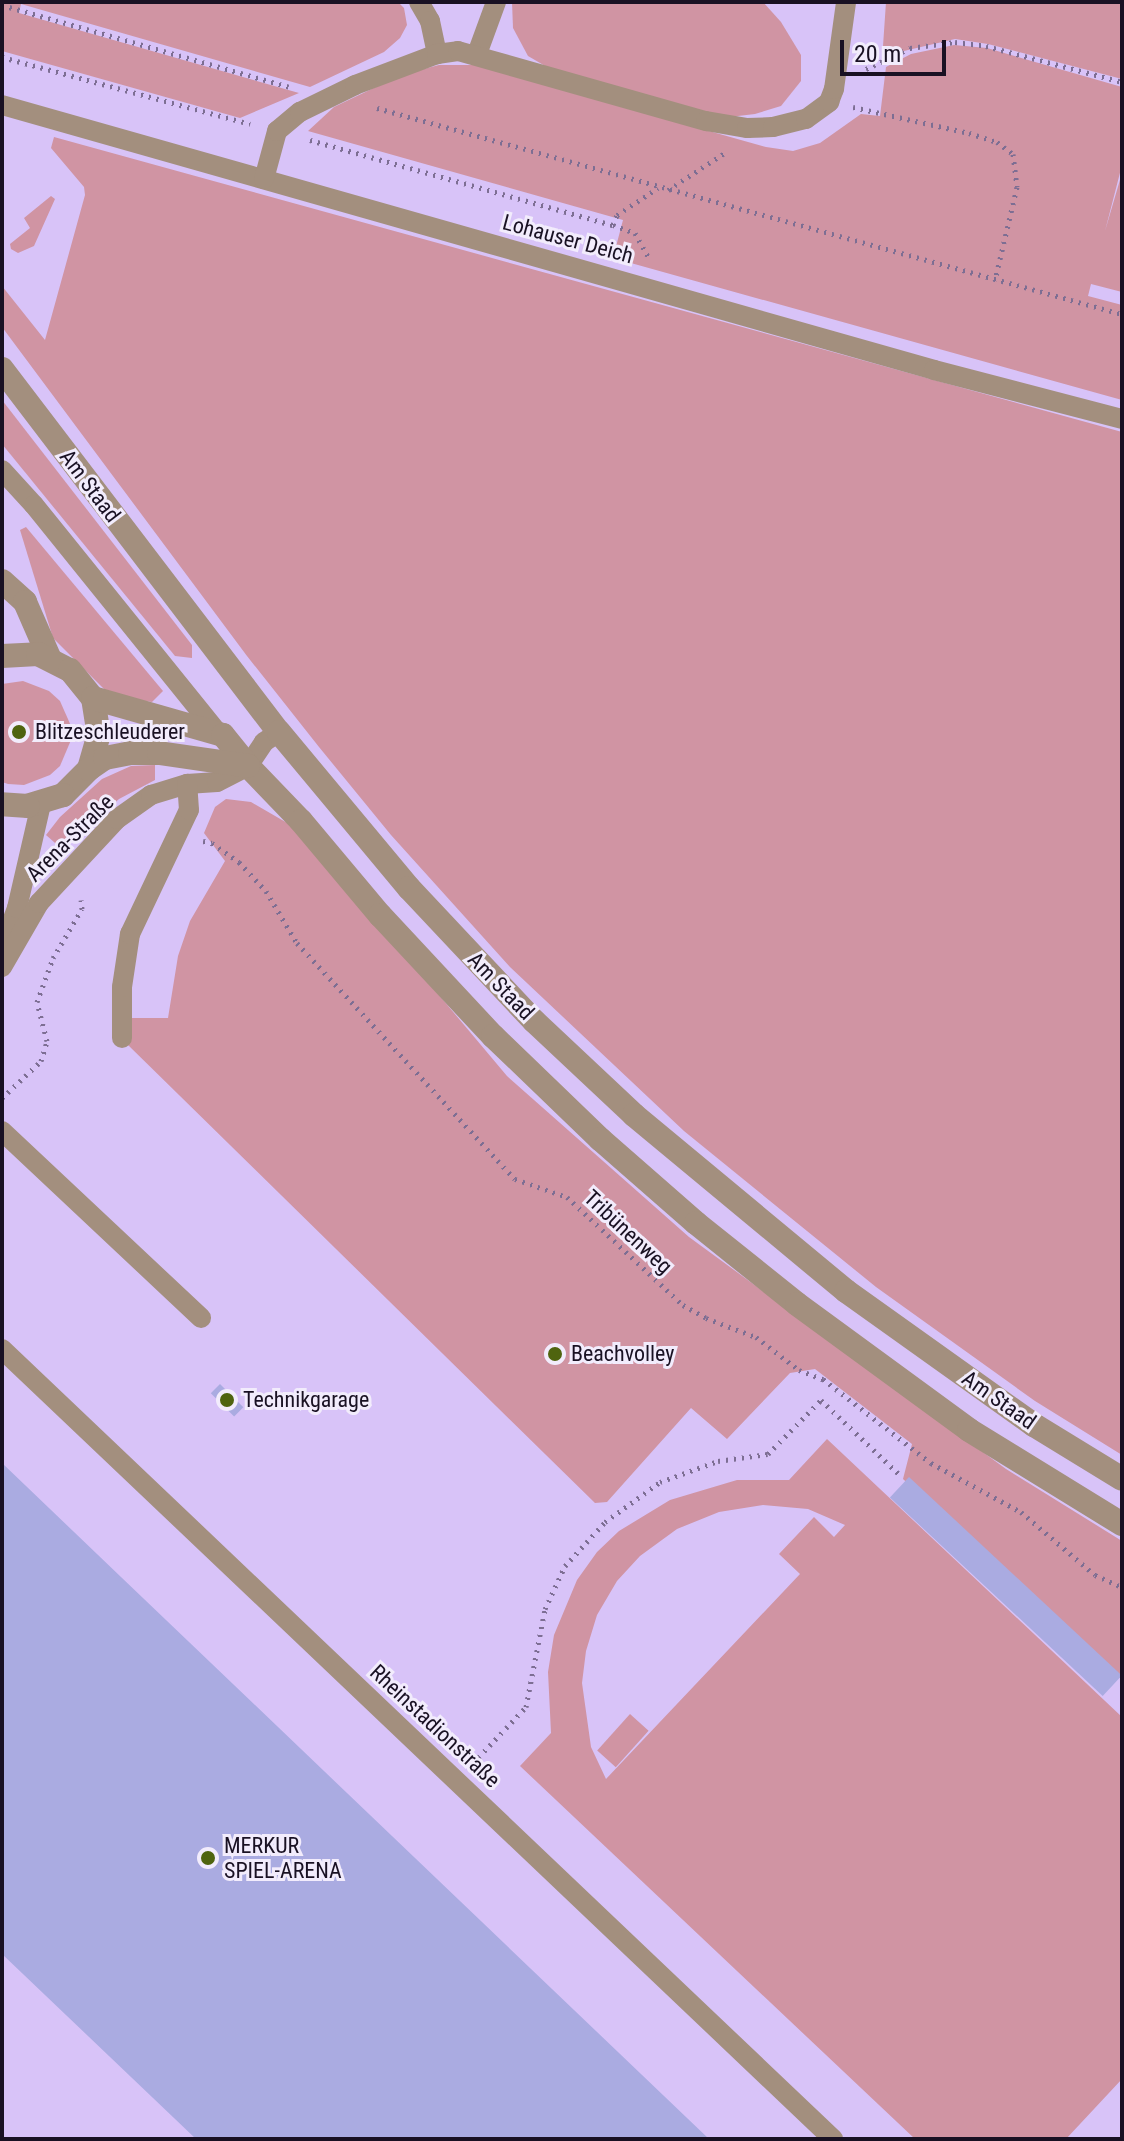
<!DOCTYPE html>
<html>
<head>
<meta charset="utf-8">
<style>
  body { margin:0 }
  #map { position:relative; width:1124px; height:2141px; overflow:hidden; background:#d8c3f8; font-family:"Roboto Condensed",sans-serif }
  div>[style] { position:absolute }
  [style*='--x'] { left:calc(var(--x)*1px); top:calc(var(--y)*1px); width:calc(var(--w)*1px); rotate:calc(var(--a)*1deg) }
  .green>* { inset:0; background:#d094a3; transform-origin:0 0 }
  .building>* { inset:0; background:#aaabe1; transform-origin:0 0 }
  .path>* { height:5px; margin-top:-2.5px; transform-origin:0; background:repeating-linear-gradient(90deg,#7d6e93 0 2px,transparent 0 8px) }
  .service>* { height:20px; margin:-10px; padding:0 10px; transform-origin:10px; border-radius:10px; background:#a38f7e }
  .tertiary>* { height:24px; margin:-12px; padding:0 12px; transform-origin:12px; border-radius:12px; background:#a38f7e }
  .dots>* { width:22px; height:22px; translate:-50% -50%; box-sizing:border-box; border:4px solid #f2ecfc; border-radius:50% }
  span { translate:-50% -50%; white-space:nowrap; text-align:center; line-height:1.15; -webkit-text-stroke:6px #f2ecfc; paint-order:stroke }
  .street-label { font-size:22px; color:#191123 }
  .poi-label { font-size:22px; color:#191123 }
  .left { translate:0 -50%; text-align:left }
  .frame { position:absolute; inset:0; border:4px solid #191123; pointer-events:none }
  .scale { position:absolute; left:840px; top:40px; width:106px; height:36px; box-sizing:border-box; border:4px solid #191123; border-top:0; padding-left:10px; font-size:24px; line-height:28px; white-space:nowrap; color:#191123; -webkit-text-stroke:6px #f2ecfc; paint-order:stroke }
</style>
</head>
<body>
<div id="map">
  <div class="green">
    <div style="clip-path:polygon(2px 2px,398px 2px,404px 8px,407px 25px,400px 38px,384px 52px,310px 87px,21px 4px,19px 13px,299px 93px,240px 118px,2px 51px)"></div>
    <div style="clip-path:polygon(512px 2px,763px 2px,781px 22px,801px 55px,801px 81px,781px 106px,755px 114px,721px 118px,559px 74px,528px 56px,513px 28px)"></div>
    <div style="clip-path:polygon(886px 2px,1122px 2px,1122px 79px,988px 44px,955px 39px,891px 54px,883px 46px)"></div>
    <div style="clip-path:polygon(954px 45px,987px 48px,1122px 87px,1122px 165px,1105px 231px,1122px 173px,1122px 292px,1091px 284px,1088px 296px,1122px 305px,1122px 400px,613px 258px,623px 220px,308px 131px,334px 107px,401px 75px,439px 65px,474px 65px,766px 147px,793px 151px,820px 143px,861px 114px,880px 116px,886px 67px,911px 54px)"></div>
    <div style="clip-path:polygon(54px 137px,1122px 432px,1122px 1455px,1035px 1401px,876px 1287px,684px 1131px,510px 967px,391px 835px,319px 747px,247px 656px,2px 327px,2px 286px,45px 340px,85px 195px,84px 187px,51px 148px)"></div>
    <div style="clip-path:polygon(51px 196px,55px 199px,34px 246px,18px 253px,11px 249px,10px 244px,30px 228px,24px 218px)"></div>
    <div style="clip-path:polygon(2px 400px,192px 645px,192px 658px,175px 656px,2px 444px)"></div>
    <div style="clip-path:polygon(26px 527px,163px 691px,152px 702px,123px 698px,105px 690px,53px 638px,20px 530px)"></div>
    <div style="clip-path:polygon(23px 681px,49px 691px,60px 701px,71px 726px,71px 740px,60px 766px,50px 775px,24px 785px,8px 784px,2px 782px,2px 684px)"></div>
    <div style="clip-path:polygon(155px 765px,155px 780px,119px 799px,63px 850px,46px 835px,60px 817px,102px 779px,131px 766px)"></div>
    <div style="clip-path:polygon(226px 799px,251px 802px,301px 831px,507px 1076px,689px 1237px,1006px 1469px,1122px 1541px,1122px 1680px,903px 1479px,912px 1444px,815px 1369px,790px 1373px,727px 1439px,691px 1408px,607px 1502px,595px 1503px,128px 1045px,131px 1018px,168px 1018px,178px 956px,190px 921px,225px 861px,204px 833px,215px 807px)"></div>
    <div style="clip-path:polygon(evenodd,827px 1439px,1122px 1717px,1122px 2079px,1066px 2139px,915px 2139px,520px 1766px,551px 1733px,548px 1672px,554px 1635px,577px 1580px,597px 1552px,619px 1531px,670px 1500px,737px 1480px,789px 1480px,827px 1439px,763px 1505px,808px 1509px,845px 1525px,834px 1537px,814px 1517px,779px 1554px,800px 1574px,606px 1779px,591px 1747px,582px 1683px,586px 1651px,597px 1615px,617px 1581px,640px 1556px,677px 1529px,719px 1512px,763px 1505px)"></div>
    <div style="left:630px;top:1714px;width:25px;height:49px;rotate:42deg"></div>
  </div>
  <div class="building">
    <div style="left:220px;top:1384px;width:33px;height:13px;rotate:45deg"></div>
    <div style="clip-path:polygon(2px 1463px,121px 1577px,709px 2139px,196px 2139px,2px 1954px)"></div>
    <div style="left:909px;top:1477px;width:291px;height:28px;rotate:43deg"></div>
  </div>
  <div class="path">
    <div style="--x:2;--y:5;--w:298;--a:15.9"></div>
    <div style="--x:2;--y:57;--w:257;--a:15.1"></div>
    <div style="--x:866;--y:69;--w:49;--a:-25.5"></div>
    <div style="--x:910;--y:48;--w:45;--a:-7.6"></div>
    <div style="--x:955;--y:42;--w:31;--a:7"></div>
    <div style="--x:986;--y:46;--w:141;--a:14.8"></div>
    <div style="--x:853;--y:107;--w:119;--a:12.6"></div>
    <div style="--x:969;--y:133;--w:29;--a:18"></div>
    <div style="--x:997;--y:142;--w:20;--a:37"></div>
    <div style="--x:1013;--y:154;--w:33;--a:83"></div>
    <div style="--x:1017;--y:187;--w:96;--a:103.3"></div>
    <div style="--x:377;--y:108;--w:773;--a:15.46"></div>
    <div style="--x:310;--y:140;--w:315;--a:15.7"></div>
    <div style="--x:613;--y:225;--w:23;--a:20"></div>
    <div style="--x:635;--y:233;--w:31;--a:61"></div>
    <div style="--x:668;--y:190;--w:69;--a:-33.2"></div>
    <div style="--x:613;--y:225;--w:11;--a:-68"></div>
    <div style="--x:617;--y:215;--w:49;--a:-33.4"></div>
    <div style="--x:203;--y:841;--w:9;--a:13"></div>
    <div style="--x:212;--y:843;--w:33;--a:35"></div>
    <div style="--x:239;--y:862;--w:40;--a:47"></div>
    <div style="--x:266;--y:891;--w:61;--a:59.2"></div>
    <div style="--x:297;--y:943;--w:321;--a:47.3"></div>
    <div style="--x:515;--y:1179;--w:55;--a:19.1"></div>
    <div style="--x:567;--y:1197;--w:158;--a:43"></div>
    <div style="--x:683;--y:1305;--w:26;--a:29"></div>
    <div style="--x:706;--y:1318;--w:53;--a:20.8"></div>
    <div style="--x:756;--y:1337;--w:54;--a:37.5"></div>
    <div style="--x:799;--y:1370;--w:26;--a:21"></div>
    <div style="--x:823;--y:1379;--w:137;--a:37.9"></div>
    <div style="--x:931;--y:1463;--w:102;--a:28.6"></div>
    <div style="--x:1021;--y:1512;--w:97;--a:40.4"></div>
    <div style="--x:1095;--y:1575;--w:30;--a:24"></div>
    <div style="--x:2;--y:1098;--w:54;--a:-43.5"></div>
    <div style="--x:41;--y:1061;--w:21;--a:-73"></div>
    <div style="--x:47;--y:1041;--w:40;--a:-104.4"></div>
    <div style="--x:37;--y:1002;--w:47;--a:-70"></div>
    <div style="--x:53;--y:958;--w:57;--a:-59.4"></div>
    <div style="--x:82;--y:909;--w:9;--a:-96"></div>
    <div style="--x:473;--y:1763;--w:77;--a:-46.6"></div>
    <div style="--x:526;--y:1707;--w:100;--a:-79"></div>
    <div style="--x:545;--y:1609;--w:47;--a:-65.1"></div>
    <div style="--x:565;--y:1566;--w:59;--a:-47.7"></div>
    <div style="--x:605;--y:1522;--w:68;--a:-36"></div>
    <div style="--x:660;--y:1482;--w:62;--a:-19.9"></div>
    <div style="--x:718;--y:1461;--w:50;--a:-8"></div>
    <div style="--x:768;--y:1454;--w:76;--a:-45.5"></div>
    <div style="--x:821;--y:1400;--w:108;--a:43.5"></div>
  </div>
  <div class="service">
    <div style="--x:419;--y:2;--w:22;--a:60"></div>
    <div style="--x:430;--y:21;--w:34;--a:78"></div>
    <div style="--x:477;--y:54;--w:55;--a:-69.9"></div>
    <div style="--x:2;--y:105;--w:969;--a:15.87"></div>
    <div style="--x:934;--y:370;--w:194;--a:14.6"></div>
    <div style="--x:264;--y:179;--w:50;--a:-74.8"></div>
    <div style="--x:277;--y:131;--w:30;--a:-40"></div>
    <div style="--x:300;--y:112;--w:61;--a:-26.1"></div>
    <div style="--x:355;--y:85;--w:88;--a:-20.7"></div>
    <div style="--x:437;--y:54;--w:21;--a:-8"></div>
    <div style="--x:458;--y:51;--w:258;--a:15.8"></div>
    <div style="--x:706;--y:121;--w:42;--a:9.7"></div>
    <div style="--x:747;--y:128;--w:26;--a:-2"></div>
    <div style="--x:773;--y:127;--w:34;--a:-14"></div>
    <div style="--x:806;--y:119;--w:29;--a:-36"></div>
    <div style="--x:829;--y:102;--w:14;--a:-69"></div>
    <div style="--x:834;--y:89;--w:88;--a:-82.1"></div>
    <div style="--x:2;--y:470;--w:47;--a:47.6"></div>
    <div style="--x:34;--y:505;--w:292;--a:51.1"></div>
    <div style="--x:2;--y:948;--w:43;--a:-69.4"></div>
    <div style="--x:17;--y:908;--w:107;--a:-77"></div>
    <div style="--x:2;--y:967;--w:74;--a:-60"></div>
    <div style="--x:39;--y:903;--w:115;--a:-47.1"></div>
    <div style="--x:117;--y:819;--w:42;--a:-35.2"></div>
    <div style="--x:151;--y:795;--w:38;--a:-17"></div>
    <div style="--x:187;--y:784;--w:30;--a:-4"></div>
    <div style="--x:217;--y:782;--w:35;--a:-27"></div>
    <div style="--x:248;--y:766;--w:29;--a:-56"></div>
    <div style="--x:264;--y:742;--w:18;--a:-34"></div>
    <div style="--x:122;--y:1038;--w:51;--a:-90"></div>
    <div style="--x:122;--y:987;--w:54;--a:-81.4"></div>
    <div style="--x:130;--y:934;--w:137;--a:-64.6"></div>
    <div style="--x:189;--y:810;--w:26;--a:-94"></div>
    <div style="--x:2;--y:1131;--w:273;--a:43.2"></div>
    <div style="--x:2;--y:1349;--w:1147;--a:43.55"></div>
  </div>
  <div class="tertiary">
    <div style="--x:2;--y:369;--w:457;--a:52.7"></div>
    <div style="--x:279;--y:732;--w:203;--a:50.2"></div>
    <div style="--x:409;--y:888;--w:183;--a:46.8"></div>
    <div style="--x:534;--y:1021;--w:137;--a:43.2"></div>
    <div style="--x:634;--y:1115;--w:276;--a:39.7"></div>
    <div style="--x:846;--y:1291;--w:231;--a:35.5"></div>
    <div style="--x:1034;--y:1425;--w:103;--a:31.5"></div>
    <div style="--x:2;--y:581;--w:31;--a:42"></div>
    <div style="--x:25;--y:602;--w:60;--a:66.4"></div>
    <div style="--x:2;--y:656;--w:36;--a:-3"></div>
    <div style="--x:38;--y:654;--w:36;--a:27"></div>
    <div style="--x:70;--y:670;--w:36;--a:51"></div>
    <div style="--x:93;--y:698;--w:36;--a:81"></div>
    <div style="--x:99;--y:734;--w:36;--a:106"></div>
    <div style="--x:89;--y:769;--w:37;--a:135"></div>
    <div style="--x:63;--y:795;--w:37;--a:163"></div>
    <div style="--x:28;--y:806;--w:26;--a:-176"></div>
    <div style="--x:93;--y:698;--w:135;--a:15.9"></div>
    <div style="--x:223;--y:735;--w:40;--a:51"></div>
    <div style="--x:248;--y:766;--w:76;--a:46.1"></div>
    <div style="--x:301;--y:821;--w:123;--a:50"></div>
    <div style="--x:380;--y:915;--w:166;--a:47"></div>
    <div style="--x:493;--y:1036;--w:149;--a:43.9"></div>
    <div style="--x:600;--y:1139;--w:128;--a:41.2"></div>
    <div style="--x:696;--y:1223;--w:129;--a:38.7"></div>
    <div style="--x:797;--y:1304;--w:213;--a:36.2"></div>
    <div style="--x:969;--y:1430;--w:180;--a:31.6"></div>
    <div style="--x:89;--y:769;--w:19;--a:-35"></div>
    <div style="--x:105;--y:758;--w:25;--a:-11"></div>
    <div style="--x:130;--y:753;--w:29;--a:0"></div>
    <div style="--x:159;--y:753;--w:90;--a:8.3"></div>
  </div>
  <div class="dots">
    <div style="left:19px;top:732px;background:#4f640f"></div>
    <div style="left:555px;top:1354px;background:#4f640f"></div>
    <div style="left:227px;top:1400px;background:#4f640f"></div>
    <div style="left:208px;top:1858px;background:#4f640f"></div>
  </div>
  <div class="street-label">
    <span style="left:568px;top:239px;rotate:15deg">Lohauser Deich</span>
    <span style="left:90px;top:486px;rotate:53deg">Am Staad</span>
    <span style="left:70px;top:838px;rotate:-45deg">Arena-Straße</span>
    <span style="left:501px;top:986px;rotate:46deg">Am Staad</span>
    <span style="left:628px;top:1232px;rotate:43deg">Tribünenweg</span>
    <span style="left:999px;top:1400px;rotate:35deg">Am Staad</span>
    <span style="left:435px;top:1726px;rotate:43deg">Rheinstadionstraße</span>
  </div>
  <div class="poi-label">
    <span class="left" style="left:35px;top:732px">Blitzeschleuderer</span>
    <span class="left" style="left:571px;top:1354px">Beachvolley</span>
    <span class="left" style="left:243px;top:1400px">Technikgarage</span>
    <span class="left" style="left:224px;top:1858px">MERKUR<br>SPIEL-ARENA</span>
  </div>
  <div class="frame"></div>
  <div class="scale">20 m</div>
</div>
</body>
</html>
